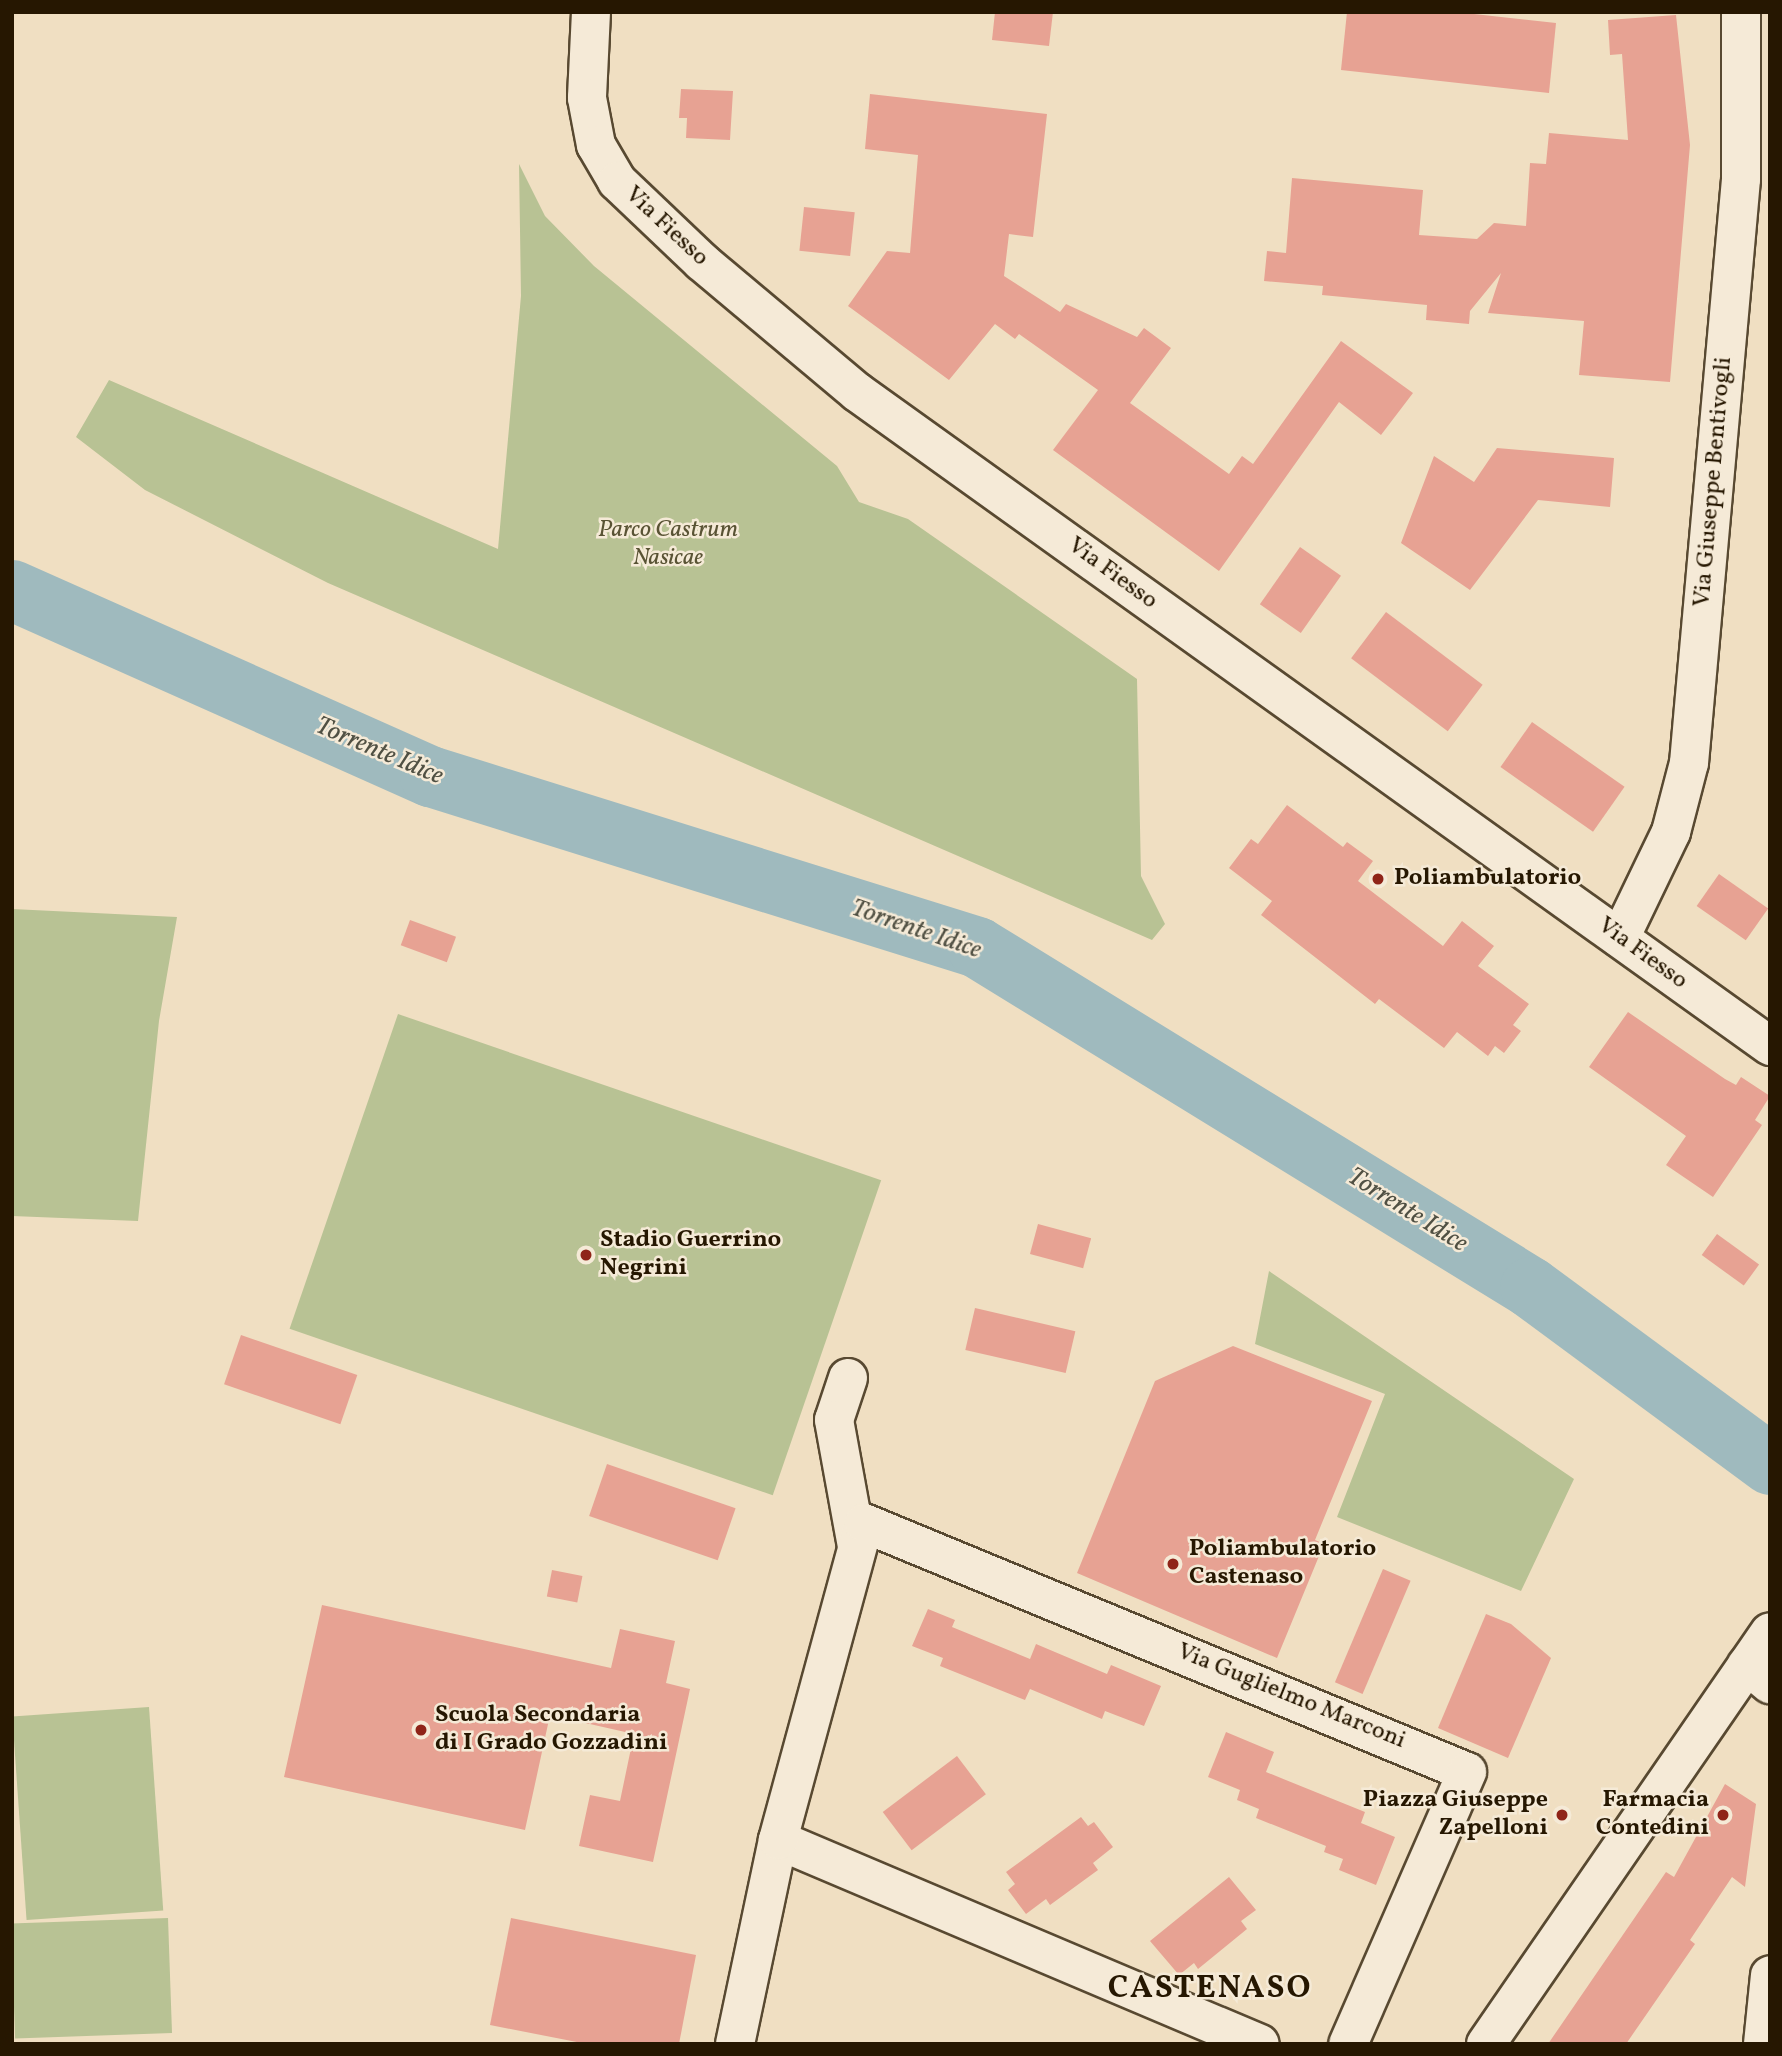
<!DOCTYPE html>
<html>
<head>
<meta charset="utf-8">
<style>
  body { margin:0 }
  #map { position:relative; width:1782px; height:2056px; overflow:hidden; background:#f0dfc2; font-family:Vollkorn,serif }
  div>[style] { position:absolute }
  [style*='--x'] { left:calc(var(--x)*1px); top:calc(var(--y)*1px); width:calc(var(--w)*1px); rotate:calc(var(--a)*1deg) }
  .green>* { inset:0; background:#b8c294; transform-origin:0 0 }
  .river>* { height:61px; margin:-30.5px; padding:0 30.5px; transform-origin:30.5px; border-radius:30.5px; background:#9fbabe }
  .building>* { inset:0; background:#e7a293; transform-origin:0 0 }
  .roads { filter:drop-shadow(2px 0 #584931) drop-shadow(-2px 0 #584931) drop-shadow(0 2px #584931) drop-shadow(0 -2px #584931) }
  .street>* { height:38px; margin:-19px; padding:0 19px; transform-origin:19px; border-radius:19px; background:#f5ead7 }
  .secondary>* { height:38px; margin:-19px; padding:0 19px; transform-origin:19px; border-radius:19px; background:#f5ead7 }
  .dots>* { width:19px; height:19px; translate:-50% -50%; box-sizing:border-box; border:4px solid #f5ead7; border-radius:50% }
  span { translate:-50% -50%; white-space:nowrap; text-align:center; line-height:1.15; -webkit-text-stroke:5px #f5ead7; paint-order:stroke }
  .street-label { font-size:24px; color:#261701 }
  .park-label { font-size:24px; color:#595334; font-style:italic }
  .poi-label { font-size:24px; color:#261701; font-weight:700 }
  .left { translate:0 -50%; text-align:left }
  .right { translate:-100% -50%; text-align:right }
  .water-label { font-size:26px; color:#505043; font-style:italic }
  .district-label { font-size:32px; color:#261701; font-weight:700; letter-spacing:2px }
  .frame { position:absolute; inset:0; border:14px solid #261701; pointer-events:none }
</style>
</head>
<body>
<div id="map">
  <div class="green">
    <div style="clip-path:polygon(519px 164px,545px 216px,594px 266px,837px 466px,859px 502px,908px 519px,1137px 679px,1141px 876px,1165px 924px,1152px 940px,328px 583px,145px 490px,76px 437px,109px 380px,498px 549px,521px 296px)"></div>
    <div style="clip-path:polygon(12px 909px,177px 917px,159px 1021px,138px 1221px,12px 1216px)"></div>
    <div style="left:398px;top:1014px;width:511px;height:333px;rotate:19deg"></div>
    <div style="clip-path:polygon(1269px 1271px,1574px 1479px,1521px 1591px,1337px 1517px,1385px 1394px,1255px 1344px)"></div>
    <div style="left:149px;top:1707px;width:204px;height:137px;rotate:86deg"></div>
    <div style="left:168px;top:1918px;width:115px;height:157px;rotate:88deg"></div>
  </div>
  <div class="river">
    <div style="--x:12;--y:590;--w:458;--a:24"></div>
    <div style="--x:430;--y:776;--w:573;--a:17.36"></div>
    <div style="--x:977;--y:947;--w:649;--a:31.58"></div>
    <div style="--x:1530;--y:1287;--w:298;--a:36.4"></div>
  </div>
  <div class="building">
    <div style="clip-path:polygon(995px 12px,1053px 12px,1049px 46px,992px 40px)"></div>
    <div style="clip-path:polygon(1347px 12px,1456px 12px,1556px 23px,1549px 93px,1341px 70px)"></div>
    <div style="clip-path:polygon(1676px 15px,1690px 145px,1670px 382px,1579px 375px,1584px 321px,1488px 313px,1501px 273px,1470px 311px,1469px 324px,1426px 320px,1427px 305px,1322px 295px,1323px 286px,1264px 281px,1267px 251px,1286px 253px,1292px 178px,1423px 190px,1419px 235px,1477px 239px,1494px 223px,1526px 226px,1530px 163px,1546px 164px,1549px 133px,1628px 140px,1622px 54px,1610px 55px,1608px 20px)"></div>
    <div style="clip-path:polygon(681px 89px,733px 91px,730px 140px,686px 138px,687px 118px,679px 118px)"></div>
    <div style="clip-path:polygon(870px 94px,1047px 114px,1033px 237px,1009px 234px,1004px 276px,1060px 312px,1066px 304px,1137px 337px,1144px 328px,1171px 348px,1130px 403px,1229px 474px,1242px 456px,1253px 464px,1341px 341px,1413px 393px,1381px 435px,1339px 402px,1219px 571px,1053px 450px,1098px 390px,1019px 334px,1015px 339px,995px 324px,949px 380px,848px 306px,887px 251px,910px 253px,918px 155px,865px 149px)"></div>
    <div style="left:804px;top:207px;width:51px;height:44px;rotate:6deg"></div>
    <div style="clip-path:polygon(1497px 448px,1614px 458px,1610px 507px,1538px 500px,1470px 590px,1401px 543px,1434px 456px,1474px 482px)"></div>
    <div style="left:1300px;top:547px;width:50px;height:70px;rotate:35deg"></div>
    <div style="left:1386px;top:612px;width:121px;height:58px;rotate:37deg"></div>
    <div style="left:1532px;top:722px;width:113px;height:55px;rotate:35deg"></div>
    <div style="clip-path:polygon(1287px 805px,1343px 847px,1347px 842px,1373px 861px,1358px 881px,1443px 946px,1462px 921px,1494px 946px,1478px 966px,1529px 1004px,1513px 1025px,1521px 1031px,1504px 1053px,1495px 1046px,1488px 1056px,1457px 1032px,1444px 1048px,1379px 999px,1375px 1004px,1261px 915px,1272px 901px,1229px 868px,1251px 839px,1258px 844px)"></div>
    <div style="left:1719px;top:874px;width:60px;height:39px;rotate:35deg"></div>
    <div style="left:410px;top:920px;width:49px;height:27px;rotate:20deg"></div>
    <div style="clip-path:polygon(1628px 1012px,1725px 1079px,1736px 1085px,1741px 1077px,1770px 1096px,1755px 1120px,1762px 1125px,1713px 1197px,1666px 1165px,1686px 1136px,1589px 1067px)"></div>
    <div style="left:1038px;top:1224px;width:55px;height:31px;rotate:15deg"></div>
    <div style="left:1717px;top:1234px;width:52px;height:26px;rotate:36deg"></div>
    <div style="left:975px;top:1308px;width:103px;height:43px;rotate:13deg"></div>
    <div style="left:241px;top:1335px;width:123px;height:52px;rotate:19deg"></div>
    <div style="clip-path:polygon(1233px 1346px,1372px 1401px,1315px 1540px,1324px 1544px,1277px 1658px,1077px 1573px,1155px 1381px)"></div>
    <div style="left:607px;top:1464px;width:136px;height:55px;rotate:19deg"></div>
    <div style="left:1383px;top:1569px;width:30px;height:123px;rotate:23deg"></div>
    <div style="left:552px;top:1570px;width:31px;height:27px;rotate:11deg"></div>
    <div style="clip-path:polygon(322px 1605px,611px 1668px,620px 1629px,675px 1641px,666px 1683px,690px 1689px,653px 1862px,579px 1846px,590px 1795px,620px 1801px,634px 1734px,550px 1715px,525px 1830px,284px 1777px)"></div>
    <div style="clip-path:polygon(928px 1609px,955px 1620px,952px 1627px,1030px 1659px,1036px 1644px,1107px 1674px,1111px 1665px,1161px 1686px,1144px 1726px,1105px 1711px,1102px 1719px,1030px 1689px,1025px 1700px,940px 1666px,943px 1658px,912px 1646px)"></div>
    <div style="clip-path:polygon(1486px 1614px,1511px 1624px,1551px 1658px,1508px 1758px,1438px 1728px)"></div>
    <div style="clip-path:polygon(1226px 1732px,1274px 1752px,1266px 1772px,1365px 1812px,1361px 1823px,1395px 1837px,1376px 1885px,1339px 1870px,1343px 1859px,1324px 1852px,1326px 1846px,1256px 1818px,1259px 1809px,1237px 1800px,1240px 1790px,1208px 1777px)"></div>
    <div style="left:957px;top:1756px;width:48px;height:93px;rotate:53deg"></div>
    <div style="clip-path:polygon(1725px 1784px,1756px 1804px,1745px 1887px,1732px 1877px,1690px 1940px,1695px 1944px,1626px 2044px,1548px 2044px,1666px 1872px,1674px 1877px)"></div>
    <div style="clip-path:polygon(1081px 1817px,1088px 1826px,1094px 1822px,1113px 1847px,1093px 1863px,1098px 1870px,1050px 1905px,1046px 1899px,1026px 1914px,1008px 1890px,1015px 1884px,1006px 1872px)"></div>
    <div style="clip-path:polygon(1229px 1877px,1256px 1910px,1241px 1921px,1247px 1929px,1198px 1969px,1194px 1963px,1179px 1975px,1150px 1941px)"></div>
    <div style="clip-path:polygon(511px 1918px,696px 1955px,679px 2044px,587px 2044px,490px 2025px)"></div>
  </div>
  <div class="roads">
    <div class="street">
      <div style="--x:591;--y:12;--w:86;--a:92.7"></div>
      <div style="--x:587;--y:98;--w:48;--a:79.2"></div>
      <div style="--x:596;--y:145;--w:42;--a:59.7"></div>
      <div style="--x:617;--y:181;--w:117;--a:43.6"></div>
      <div style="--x:702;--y:262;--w:202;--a:40"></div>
      <div style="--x:857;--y:392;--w:1123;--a:35.61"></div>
      <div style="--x:1620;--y:938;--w:118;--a:-64.3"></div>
      <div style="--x:1671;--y:832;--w:71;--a:-75.4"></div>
      <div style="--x:1689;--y:763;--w:586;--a:-84.91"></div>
      <div style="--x:1741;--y:179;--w:167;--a:-90"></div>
      <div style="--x:848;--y:1378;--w:44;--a:108.4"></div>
      <div style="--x:834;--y:1420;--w:129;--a:79.7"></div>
      <div style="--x:1747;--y:1665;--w:30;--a:40"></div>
      <div style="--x:778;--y:1840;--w:523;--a:22.94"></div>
      <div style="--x:735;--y:2044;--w:208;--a:-78.1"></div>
      <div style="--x:778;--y:1840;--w:328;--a:-74.8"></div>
      <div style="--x:864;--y:1523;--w:652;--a:22.44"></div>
      <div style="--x:1467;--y:1772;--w:297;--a:113.6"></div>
      <div style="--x:1763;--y:2044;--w:69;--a:-84.2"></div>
    </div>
    <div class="secondary">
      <div style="--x:1486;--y:2044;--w:500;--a:-55.42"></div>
    </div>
  </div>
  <div class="dots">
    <div style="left:1378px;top:879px;background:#8f2418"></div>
    <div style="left:586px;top:1255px;background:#8f2418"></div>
    <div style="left:1173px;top:1564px;background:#8f2418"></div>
    <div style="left:421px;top:1730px;background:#8f2418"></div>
    <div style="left:1562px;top:1815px;background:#8f2418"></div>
    <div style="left:1723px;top:1815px;background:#8f2418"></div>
  </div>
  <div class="street-label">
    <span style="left:666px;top:227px;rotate:43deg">Via Fiesso</span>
    <span style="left:1714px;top:482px;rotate:-85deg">Via Giuseppe Bentivogli</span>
    <span style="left:1112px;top:574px;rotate:36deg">Via Fiesso</span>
    <span style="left:1642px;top:954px;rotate:36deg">Via Fiesso</span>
    <span style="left:1291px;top:1697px;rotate:22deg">Via Guglielmo Marconi</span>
  </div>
  <div class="park-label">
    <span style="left:668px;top:545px">Parco Castrum<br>Nasicae</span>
  </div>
  <div class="poi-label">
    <span class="left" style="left:1394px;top:879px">Poliambulatorio</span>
    <span class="left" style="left:600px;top:1255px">Stadio Guerrino<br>Negrini</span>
    <span class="left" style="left:1189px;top:1564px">Poliambulatorio<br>Castenaso</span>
    <span class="left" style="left:435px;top:1730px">Scuola Secondaria<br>di I Grado Gozzadini</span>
    <span class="right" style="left:1548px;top:1815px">Piazza Giuseppe<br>Zapelloni</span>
    <span class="right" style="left:1709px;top:1815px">Farmacia<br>Contedini</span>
  </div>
  <div class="water-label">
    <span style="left:379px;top:752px;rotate:23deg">Torrente Idice</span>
    <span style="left:916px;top:930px;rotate:19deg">Torrente Idice</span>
    <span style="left:1407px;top:1211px;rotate:32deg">Torrente Idice</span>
  </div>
  <div class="district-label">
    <span style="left:1210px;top:1989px">CASTENASO</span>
  </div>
  <div class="frame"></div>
</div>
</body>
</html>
